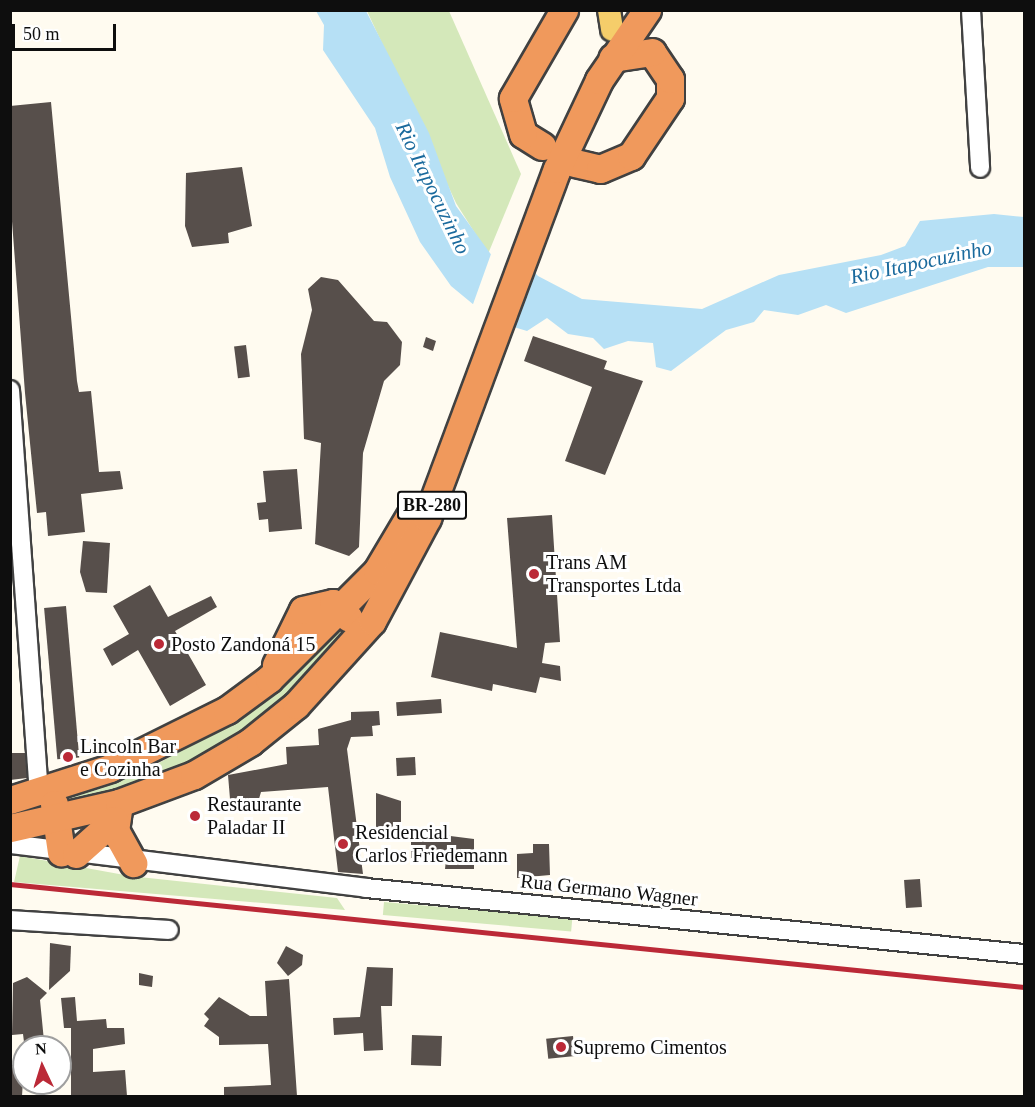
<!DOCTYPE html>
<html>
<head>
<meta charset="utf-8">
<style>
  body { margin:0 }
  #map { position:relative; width:1035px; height:1107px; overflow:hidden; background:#fffbf0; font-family:"Times New Roman",serif }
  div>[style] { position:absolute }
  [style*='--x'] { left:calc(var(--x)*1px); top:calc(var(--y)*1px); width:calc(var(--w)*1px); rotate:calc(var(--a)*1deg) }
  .green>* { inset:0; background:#d4e8ba; transform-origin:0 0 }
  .water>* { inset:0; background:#b6e0f5 }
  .pier>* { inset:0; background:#fffbf0 }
  .building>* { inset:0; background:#574f4b; transform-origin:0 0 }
  .roads { filter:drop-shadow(2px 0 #414141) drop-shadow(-2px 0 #414141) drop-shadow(0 2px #414141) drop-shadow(0 -2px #414141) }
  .minor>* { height:18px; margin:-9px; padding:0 9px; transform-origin:9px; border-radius:9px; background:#fff }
  .major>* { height:22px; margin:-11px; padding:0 11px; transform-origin:11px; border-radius:11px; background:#f5cd6a }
  .highway>* { height:27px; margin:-13.5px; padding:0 13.5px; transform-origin:13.5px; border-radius:13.5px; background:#f0995c }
  .rail>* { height:4.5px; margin:-2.25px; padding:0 2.25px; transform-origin:2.25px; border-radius:2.25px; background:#bb2937 }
  .dots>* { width:16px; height:16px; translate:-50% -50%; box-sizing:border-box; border:3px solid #fff; border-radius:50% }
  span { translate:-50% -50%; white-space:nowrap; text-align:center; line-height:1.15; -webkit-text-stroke:6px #fff; paint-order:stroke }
  .shield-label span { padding:2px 4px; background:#fff; border:2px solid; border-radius:4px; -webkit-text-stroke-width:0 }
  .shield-label { font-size:18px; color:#0e0e0e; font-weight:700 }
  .poi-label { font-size:20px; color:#0e0e0e }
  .left { translate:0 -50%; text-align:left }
  .street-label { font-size:20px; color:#0e0e0e }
  .water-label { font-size:21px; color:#1a6a9d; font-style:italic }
  .frame { position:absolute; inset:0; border:12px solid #0e0e0e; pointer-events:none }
  .north { position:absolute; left:12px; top:1035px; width:60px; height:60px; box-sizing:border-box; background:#fff; border:2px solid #9f9f9f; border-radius:50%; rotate:356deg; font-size:16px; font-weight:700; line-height:24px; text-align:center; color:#0e0e0e }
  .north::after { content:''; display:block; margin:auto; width:21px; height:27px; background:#bb2937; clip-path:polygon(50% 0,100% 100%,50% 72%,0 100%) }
  .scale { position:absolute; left:12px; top:24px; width:104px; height:27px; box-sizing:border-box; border:3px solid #0e0e0e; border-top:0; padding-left:8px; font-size:18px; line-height:21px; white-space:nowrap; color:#0e0e0e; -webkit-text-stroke:4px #fff; paint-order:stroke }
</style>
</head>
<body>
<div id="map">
  <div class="green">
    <div style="clip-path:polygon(367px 11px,449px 11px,521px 174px,488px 254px,456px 203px)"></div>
    <div style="clip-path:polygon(342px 620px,343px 632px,277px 709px,179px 771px,64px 808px,69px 799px,157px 764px,232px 723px)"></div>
    <div style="clip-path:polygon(20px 856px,130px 876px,337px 898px,345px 910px,14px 882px)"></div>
    <div style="left:384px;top:902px;width:189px;height:13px;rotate:5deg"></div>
  </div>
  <div class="water">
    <div style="clip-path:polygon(316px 11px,366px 11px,429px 133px,456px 206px,495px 260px,474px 305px,451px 286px,420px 242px,390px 177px,375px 128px,323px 50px,324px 25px)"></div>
    <div style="clip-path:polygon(994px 214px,1024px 217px,1024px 267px,988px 267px,846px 313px,826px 305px,798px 315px,764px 310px,754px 322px,726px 330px,671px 371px,656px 367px,653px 343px,628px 341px,604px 349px,593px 338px,568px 334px,547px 318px,527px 331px,504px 324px,526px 263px,538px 276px,582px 299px,702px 309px,779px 275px,881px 255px,905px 246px,920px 221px)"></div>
  </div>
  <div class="pier">
    <div style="clip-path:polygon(491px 254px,510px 257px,488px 319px,472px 307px)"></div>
  </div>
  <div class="building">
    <div style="clip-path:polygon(51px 102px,77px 381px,79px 392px,91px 391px,99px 472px,120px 471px,123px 489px,81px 494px,85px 532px,48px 536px,46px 512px,37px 513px,25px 393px,10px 195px,10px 106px)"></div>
    <div style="clip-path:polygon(242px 167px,252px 226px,228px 233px,229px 243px,192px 247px,185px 226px,186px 173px)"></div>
    <div style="clip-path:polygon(321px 277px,338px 280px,374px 321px,387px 322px,402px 342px,400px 365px,384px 381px,363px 453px,359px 547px,349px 556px,315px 544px,321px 443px,304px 439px,301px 354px,312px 310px,308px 289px)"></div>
    <div style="clip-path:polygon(533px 336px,607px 361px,604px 369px,643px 381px,605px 475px,565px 461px,592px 387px,524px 361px)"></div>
    <div style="clip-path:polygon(426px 337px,436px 341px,433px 351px,423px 347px)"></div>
    <div style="left:246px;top:345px;width:32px;height:12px;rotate:83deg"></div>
    <div style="clip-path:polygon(297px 469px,302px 529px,269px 532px,268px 519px,259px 520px,257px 503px,266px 502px,263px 471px)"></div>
    <div style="clip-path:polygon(552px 515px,560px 642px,545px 643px,542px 663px,560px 666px,561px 681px,540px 677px,536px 693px,493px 684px,492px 691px,431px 677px,440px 632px,517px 648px,507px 518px)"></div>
    <div style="clip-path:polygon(83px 541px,110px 543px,107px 593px,86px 592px,80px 572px)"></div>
    <div style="clip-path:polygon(150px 585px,168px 617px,211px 596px,217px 607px,175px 631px,206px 685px,170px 706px,138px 650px,112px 666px,103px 649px,129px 634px,113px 606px)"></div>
    <div style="left:66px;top:606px;width:152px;height:22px;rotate:85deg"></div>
    <div style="left:441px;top:699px;width:14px;height:45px;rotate:86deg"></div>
    <div style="clip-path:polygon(379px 711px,380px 725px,372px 726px,373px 736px,351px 737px,347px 749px,363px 874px,338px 872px,328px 787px,261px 792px,256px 809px,231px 811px,228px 775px,287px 764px,286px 747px,319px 745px,318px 729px,351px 720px,351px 712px)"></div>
    <div style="clip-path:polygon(10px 753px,25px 753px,27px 778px,10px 780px)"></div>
    <div style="left:415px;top:757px;width:18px;height:19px;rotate:87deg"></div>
    <div style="clip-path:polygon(376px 793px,401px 801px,401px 830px,376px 829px)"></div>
    <div style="clip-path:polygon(411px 831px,474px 839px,474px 869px,445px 869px,446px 860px,411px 858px)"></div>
    <div style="clip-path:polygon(533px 844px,549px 844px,550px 875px,517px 878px,517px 854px,533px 853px)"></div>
    <div style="left:920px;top:879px;width:28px;height:16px;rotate:86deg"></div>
    <div style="clip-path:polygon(50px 943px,71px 946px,70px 971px,49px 990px)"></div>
    <div style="clip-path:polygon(286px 946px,303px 955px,302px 965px,288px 976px,277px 963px)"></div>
    <div style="clip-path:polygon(367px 967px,393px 968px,392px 1006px,381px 1006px,383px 1050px,364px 1051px,363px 1033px,334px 1035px,333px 1018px,360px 1017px)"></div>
    <div style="clip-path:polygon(139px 973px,153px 976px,152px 987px,139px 985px)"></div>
    <div style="clip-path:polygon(27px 977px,47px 993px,40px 1000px,44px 1041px,24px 1042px,23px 1034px,12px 1035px,13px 983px)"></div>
    <div style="clip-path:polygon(289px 979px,297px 1096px,224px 1096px,224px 1087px,271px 1085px,268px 1044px,219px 1045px,219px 1037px,204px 1026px,209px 1019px,204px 1014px,219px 997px,250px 1016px,267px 1016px,265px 981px)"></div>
    <div style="clip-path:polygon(75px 997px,77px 1021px,106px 1019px,107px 1028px,124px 1028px,125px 1044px,93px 1049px,93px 1072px,125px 1070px,127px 1096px,71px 1096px,71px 1028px,64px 1028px,61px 998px)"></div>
    <div style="left:412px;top:1035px;width:30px;height:30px;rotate:2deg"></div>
    <div style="left:573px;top:1036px;width:20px;height:27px;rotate:84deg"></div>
    <div style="clip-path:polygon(24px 1064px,22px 1096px,10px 1096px,10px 1065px)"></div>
  </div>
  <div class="roads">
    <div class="minor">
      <div style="--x:971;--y:10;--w:158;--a:86.7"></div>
      <div style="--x:10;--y:390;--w:404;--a:85.9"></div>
      <div style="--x:10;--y:844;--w:359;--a:7"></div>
      <div style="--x:366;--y:888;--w:661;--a:5.73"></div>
      <div style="--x:10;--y:920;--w:159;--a:3.6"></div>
    </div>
    <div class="major">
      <div style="--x:609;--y:10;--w:20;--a:81"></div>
    </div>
    <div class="highway">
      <div style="--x:542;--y:146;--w:22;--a:-148"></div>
      <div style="--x:523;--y:134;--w:37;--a:-106"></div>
      <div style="--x:513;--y:98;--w:102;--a:-59.9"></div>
      <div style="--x:575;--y:163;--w:26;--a:13"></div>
      <div style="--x:600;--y:169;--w:34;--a:-23"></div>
      <div style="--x:631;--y:156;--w:70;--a:-56.1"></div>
      <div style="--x:670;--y:98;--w:19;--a:-90"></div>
      <div style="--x:670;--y:79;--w:32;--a:-124"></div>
      <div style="--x:652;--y:52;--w:40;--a:171.5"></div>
      <div style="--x:276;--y:665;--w:61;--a:-63.9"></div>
      <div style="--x:303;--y:610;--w:31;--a:-13"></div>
      <div style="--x:333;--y:603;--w:21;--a:43"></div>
      <div style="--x:10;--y:800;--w:105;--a:-17.7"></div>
      <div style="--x:110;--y:768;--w:131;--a:-26.4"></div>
      <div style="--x:227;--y:710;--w:52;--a:-36.4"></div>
      <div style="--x:269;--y:679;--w:153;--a:-45"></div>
      <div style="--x:377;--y:571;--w:74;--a:-59.3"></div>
      <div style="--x:119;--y:803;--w:27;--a:98"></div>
      <div style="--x:115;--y:830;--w:38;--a:61"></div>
      <div style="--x:54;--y:804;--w:49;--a:81.7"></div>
      <div style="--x:10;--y:828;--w:112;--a:-12.9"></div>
      <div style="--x:119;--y:803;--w:80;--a:-20.5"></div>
      <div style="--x:194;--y:775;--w:65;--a:-30.5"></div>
      <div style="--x:250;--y:742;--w:59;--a:-38.8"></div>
      <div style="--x:296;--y:705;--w:113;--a:-47.9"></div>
      <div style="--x:372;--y:621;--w:117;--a:-61.9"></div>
      <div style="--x:427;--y:518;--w:372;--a:-69.6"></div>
      <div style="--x:557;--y:169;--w:98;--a:-64.7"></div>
      <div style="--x:599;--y:80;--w:85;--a:-55.6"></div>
      <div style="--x:76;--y:854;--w:51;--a:-41.8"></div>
    </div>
  </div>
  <div class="rail">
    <div style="--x:10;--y:884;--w:1019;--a:5.8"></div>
  </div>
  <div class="dots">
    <div style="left:534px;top:574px;background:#bb2937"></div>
    <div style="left:159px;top:644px;background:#bb2937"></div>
    <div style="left:68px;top:757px;background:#bb2937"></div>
    <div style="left:195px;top:816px;background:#bb2937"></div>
    <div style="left:343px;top:844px;background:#bb2937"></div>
    <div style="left:561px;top:1047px;background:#bb2937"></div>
  </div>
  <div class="shield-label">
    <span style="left:432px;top:505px">BR-280</span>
  </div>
  <div class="poi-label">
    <span class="left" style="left:546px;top:574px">Trans AM<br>Transportes Ltda</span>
    <span class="left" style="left:171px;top:644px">Posto Zandoná 15</span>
    <span class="left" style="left:80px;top:758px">Lincoln Bar<br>e Cozinha</span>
    <span class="left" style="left:207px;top:816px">Restaurante<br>Paladar II</span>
    <span class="left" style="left:355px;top:844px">Residencial<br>Carlos Friedemann</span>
    <span class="left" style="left:573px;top:1047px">Supremo Cimentos</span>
  </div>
  <div class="street-label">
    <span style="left:609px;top:890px;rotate:6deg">Rua Germano Wagner</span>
  </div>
  <div class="water-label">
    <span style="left:433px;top:188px;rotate:64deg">Rio Itapocuzinho</span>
    <span style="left:921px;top:262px;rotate:-12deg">Rio Itapocuzinho</span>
  </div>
  <div class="frame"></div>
  <div class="north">N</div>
  <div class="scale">50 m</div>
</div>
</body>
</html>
